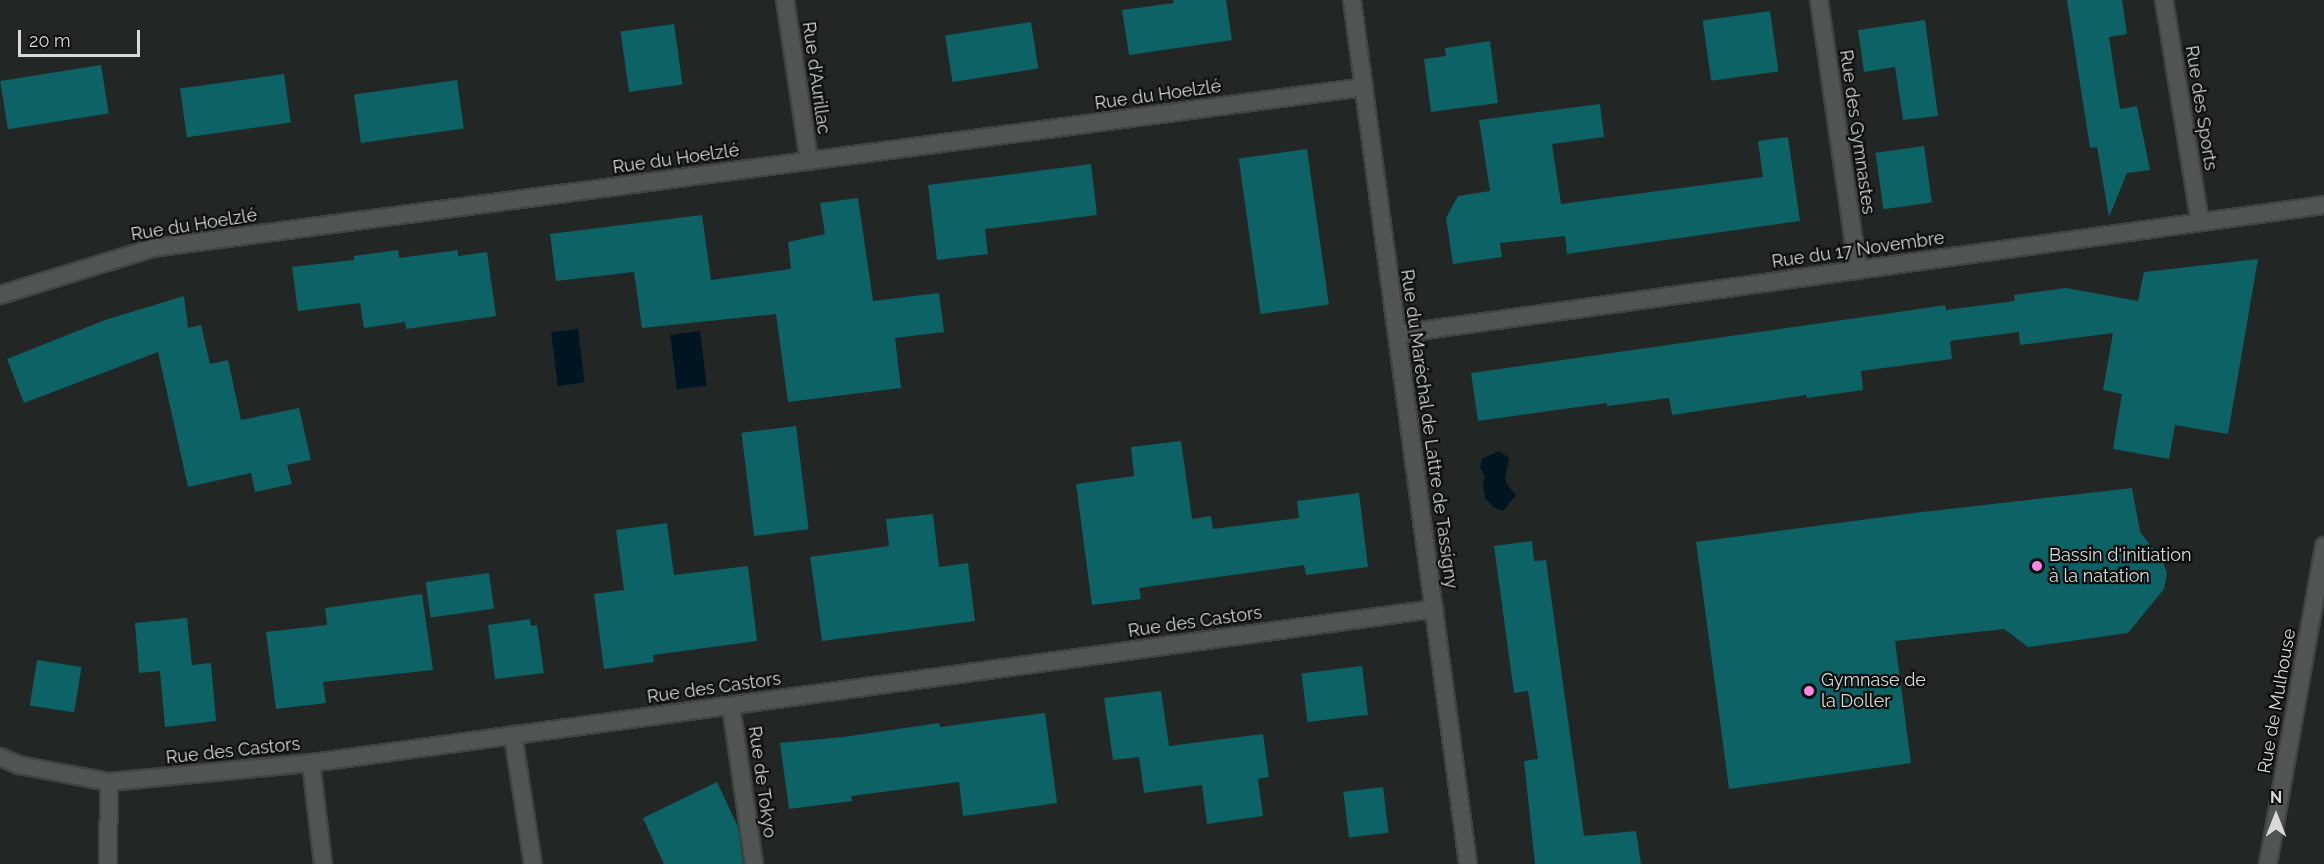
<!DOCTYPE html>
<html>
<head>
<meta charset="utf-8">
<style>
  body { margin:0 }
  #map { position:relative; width:2324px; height:864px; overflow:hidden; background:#222624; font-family:Raleway,sans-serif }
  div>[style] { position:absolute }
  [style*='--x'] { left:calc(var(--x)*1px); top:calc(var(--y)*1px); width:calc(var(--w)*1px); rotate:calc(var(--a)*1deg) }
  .water>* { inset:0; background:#001522; transform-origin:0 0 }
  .building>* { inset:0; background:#0d6265; transform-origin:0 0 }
  .roads { filter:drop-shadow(2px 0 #404442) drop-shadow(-2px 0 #404442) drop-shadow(0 2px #404442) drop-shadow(0 -2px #404442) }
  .minor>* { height:16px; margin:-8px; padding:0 8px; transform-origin:8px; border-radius:8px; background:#505553 }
  .secondary>* { height:16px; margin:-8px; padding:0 8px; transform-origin:8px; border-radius:8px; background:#505553 }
  .dots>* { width:16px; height:16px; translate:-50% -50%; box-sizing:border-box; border:3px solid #0d0f0e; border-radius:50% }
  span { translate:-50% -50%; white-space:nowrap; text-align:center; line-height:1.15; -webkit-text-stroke:4.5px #0d0f0e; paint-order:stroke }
  .street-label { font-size:18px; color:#d7dad8 }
  .poi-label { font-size:18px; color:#d7dad8 }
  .left { translate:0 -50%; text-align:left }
  .north { position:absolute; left:2246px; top:786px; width:60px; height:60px; -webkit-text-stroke:4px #0d0f0e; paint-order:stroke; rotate:0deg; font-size:16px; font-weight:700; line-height:24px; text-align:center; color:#d7dad8 }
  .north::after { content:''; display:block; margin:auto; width:21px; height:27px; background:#d7dad8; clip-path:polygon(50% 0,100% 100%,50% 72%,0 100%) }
  .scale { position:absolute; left:18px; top:30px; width:122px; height:27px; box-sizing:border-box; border:3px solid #d7dad8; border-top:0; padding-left:8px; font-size:18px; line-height:21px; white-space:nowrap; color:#d7dad8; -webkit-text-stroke:4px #0d0f0e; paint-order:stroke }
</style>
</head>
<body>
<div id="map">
  <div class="water">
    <div style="left:578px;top:329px;width:54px;height:27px;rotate:83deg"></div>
    <div style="left:700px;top:331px;width:55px;height:30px;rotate:83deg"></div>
    <div style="clip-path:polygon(1499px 451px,1509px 458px,1505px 478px,1508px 486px,1516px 495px,1503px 511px,1493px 507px,1485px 498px,1483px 482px,1485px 477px,1480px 467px,1482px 459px)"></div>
  </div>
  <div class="building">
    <div style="clip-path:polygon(1173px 0,1226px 0,1232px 40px,1129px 55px,1122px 10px,1174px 3px)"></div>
    <div style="clip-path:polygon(2067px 0,2122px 0,2127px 34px,2109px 37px,2120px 109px,2137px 106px,2150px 170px,2127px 173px,2109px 217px,2097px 147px,2090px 148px)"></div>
    <div style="left:1770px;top:11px;width:61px;height:68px;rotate:82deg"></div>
    <div style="clip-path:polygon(1925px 20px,1938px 116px,1903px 120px,1895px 67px,1864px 72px,1858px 30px)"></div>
    <div style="left:1031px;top:22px;width:47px;height:87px;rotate:81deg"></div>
    <div style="left:674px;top:24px;width:61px;height:54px;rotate:82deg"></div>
    <div style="clip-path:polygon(1490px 41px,1498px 103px,1431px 112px,1424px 59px,1446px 56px,1445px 48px)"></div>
    <div style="left:101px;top:65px;width:49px;height:102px;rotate:81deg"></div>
    <div style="left:284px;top:74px;width:49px;height:105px;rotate:82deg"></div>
    <div style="left:457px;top:80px;width:49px;height:104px;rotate:82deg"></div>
    <div style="clip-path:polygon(1600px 104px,1604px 137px,1552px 144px,1561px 204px,1763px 177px,1758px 141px,1788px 137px,1800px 221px,1567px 254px,1565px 236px,1500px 243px,1502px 257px,1453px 264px,1446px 218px,1458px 196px,1490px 191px,1479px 120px)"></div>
    <div style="left:1924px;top:146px;width:57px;height:49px;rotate:82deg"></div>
    <div style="left:1307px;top:149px;width:157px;height:69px;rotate:82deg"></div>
    <div style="clip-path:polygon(1091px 164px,1097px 215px,985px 229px,988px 254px,937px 260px,928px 185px)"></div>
    <div style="clip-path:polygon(858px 198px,873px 301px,939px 293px,944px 332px,895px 338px,901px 388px,788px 402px,776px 314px,642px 328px,634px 272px,556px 281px,550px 234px,702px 215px,711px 280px,791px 269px,788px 242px,825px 234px,820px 203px)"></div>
    <div style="clip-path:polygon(398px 250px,399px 258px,458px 250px,458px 256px,487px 252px,496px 316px,406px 329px,405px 322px,364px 328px,360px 303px,298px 311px,292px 267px,354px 260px,354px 256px)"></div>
    <div style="clip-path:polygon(2258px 259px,2228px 434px,2175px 425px,2169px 459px,2113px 449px,2122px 394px,2103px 390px,2113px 333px,2020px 345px,2019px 332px,1950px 341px,1952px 359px,1861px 371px,1863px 390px,1807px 398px,1806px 395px,1672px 415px,1669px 398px,1607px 406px,1607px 403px,1478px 421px,1471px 373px,1899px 312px,1945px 305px,1946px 310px,2015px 301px,2014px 295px,2066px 288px,2138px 301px,2144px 272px)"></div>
    <div style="clip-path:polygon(184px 296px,188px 328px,201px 325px,210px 364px,228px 360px,241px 420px,299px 408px,311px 460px,287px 465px,292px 484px,255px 492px,251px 473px,188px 487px,158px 352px,24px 403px,7px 359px,105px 320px)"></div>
    <div style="left:796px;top:426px;width:104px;height:55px;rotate:83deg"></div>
    <div style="clip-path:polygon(1181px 441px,1192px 519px,1211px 516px,1213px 529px,1299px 518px,1297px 501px,1359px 493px,1368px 567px,1306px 575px,1304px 565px,1139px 588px,1141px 599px,1092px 605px,1076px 484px,1134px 476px,1131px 447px)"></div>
    <div style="clip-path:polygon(2132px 488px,2140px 532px,2162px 560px,2167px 573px,2164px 589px,2128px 633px,2028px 647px,2004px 629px,1895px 641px,1911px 763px,1729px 789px,1696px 542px,1914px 513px)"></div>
    <div style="clip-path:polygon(933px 514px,939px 567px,968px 563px,975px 621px,822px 641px,810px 557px,889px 546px,886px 519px)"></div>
    <div style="clip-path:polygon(667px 523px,674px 575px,748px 566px,757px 641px,653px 655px,654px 662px,604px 669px,594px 594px,624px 590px,616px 530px)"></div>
    <div style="clip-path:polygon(1532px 541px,1534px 561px,1546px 560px,1584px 836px,1636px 831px,1641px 864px,1535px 864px,1524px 761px,1538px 759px,1528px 691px,1514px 693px,1494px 546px)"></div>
    <div style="left:489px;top:573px;width:36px;height:64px;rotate:82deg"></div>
    <div style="clip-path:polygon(422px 594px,433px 670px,323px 682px,326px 703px,276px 709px,266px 632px,327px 625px,325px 608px)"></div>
    <div style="clip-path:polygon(187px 618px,192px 665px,211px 663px,216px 721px,165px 727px,160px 671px,139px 673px,135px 623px)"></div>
    <div style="clip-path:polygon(530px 619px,531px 626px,537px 625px,544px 673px,495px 679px,488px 625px)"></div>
    <div style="left:37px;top:660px;width:45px;height:46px;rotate:9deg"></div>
    <div style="left:1362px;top:666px;width:49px;height:61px;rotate:83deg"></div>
    <div style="clip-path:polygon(1161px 691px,1169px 746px,1263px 734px,1269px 777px,1258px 779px,1263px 816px,1207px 824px,1202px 785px,1144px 793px,1139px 757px,1113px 760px,1104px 698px)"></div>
    <div style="clip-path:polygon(1045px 713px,1057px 803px,963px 816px,959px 782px,851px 796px,852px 801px,789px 809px,780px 743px,843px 737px,939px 723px,940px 727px)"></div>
    <div style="clip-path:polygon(717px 782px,738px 827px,743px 864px,664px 864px,643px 818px)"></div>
    <div style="left:1383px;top:787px;width:46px;height:40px;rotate:83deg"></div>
  </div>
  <div class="roads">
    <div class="minor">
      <div style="--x:785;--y:0;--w:163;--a:81.5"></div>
      <div style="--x:1352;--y:0;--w:872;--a:82.35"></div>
      <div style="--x:1819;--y:0;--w:273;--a:81.8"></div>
      <div style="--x:2164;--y:0;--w:225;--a:80.8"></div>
      <div style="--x:0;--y:295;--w:160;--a:-17.1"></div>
      <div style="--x:153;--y:248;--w:1222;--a:-7.57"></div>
      <div style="--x:1397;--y:334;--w:936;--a:-7.92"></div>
      <div style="--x:731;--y:706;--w:160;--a:81.7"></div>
      <div style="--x:513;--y:735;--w:131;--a:81.2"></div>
      <div style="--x:0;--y:757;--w:21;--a:23"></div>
      <div style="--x:19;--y:765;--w:92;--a:10.7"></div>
      <div style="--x:109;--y:782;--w:203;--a:-5.4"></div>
      <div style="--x:311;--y:763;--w:1134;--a:-7.81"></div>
      <div style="--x:311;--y:763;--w:102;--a:83.2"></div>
      <div style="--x:108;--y:864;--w:82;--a:-89.3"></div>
    </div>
    <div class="secondary">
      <div style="--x:2268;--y:864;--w:323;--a:-80"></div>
    </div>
  </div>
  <div class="dots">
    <div style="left:2037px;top:566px;background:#fb87e5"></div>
    <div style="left:1809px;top:691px;background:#fb87e5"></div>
  </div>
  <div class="street-label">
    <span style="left:816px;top:78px;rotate:82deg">Rue d'Aurillac</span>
    <span style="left:1158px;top:95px;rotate:-8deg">Rue du Hoelzlé</span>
    <span style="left:2201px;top:108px;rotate:81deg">Rue des Sports</span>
    <span style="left:1857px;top:132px;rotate:82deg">Rue des Gymnastes</span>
    <span style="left:676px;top:159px;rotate:-8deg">Rue du Hoelzlé</span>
    <span style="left:194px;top:225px;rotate:-9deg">Rue du Hoelzlé</span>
    <span style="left:1858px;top:250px;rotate:-8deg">Rue du 17 Novembre</span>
    <span style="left:1429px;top:429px;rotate:82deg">Rue du Maréchal de Lattre de Tassigny</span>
    <span style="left:1195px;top:622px;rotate:-8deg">Rue des Castors</span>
    <span style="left:714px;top:688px;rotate:-8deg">Rue des Castors</span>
    <span style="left:2277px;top:701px;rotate:-80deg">Rue de Mulhouse</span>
    <span style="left:233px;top:751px;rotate:-6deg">Rue des Castors</span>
    <span style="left:762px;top:782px;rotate:82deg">Rue de Tokyo</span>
  </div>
  <div class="poi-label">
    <span class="left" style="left:2049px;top:566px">Bassin d'initiation<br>à la natation</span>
    <span class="left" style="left:1821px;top:691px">Gymnase de<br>la Doller</span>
  </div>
  <div class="north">N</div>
  <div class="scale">20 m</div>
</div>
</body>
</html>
